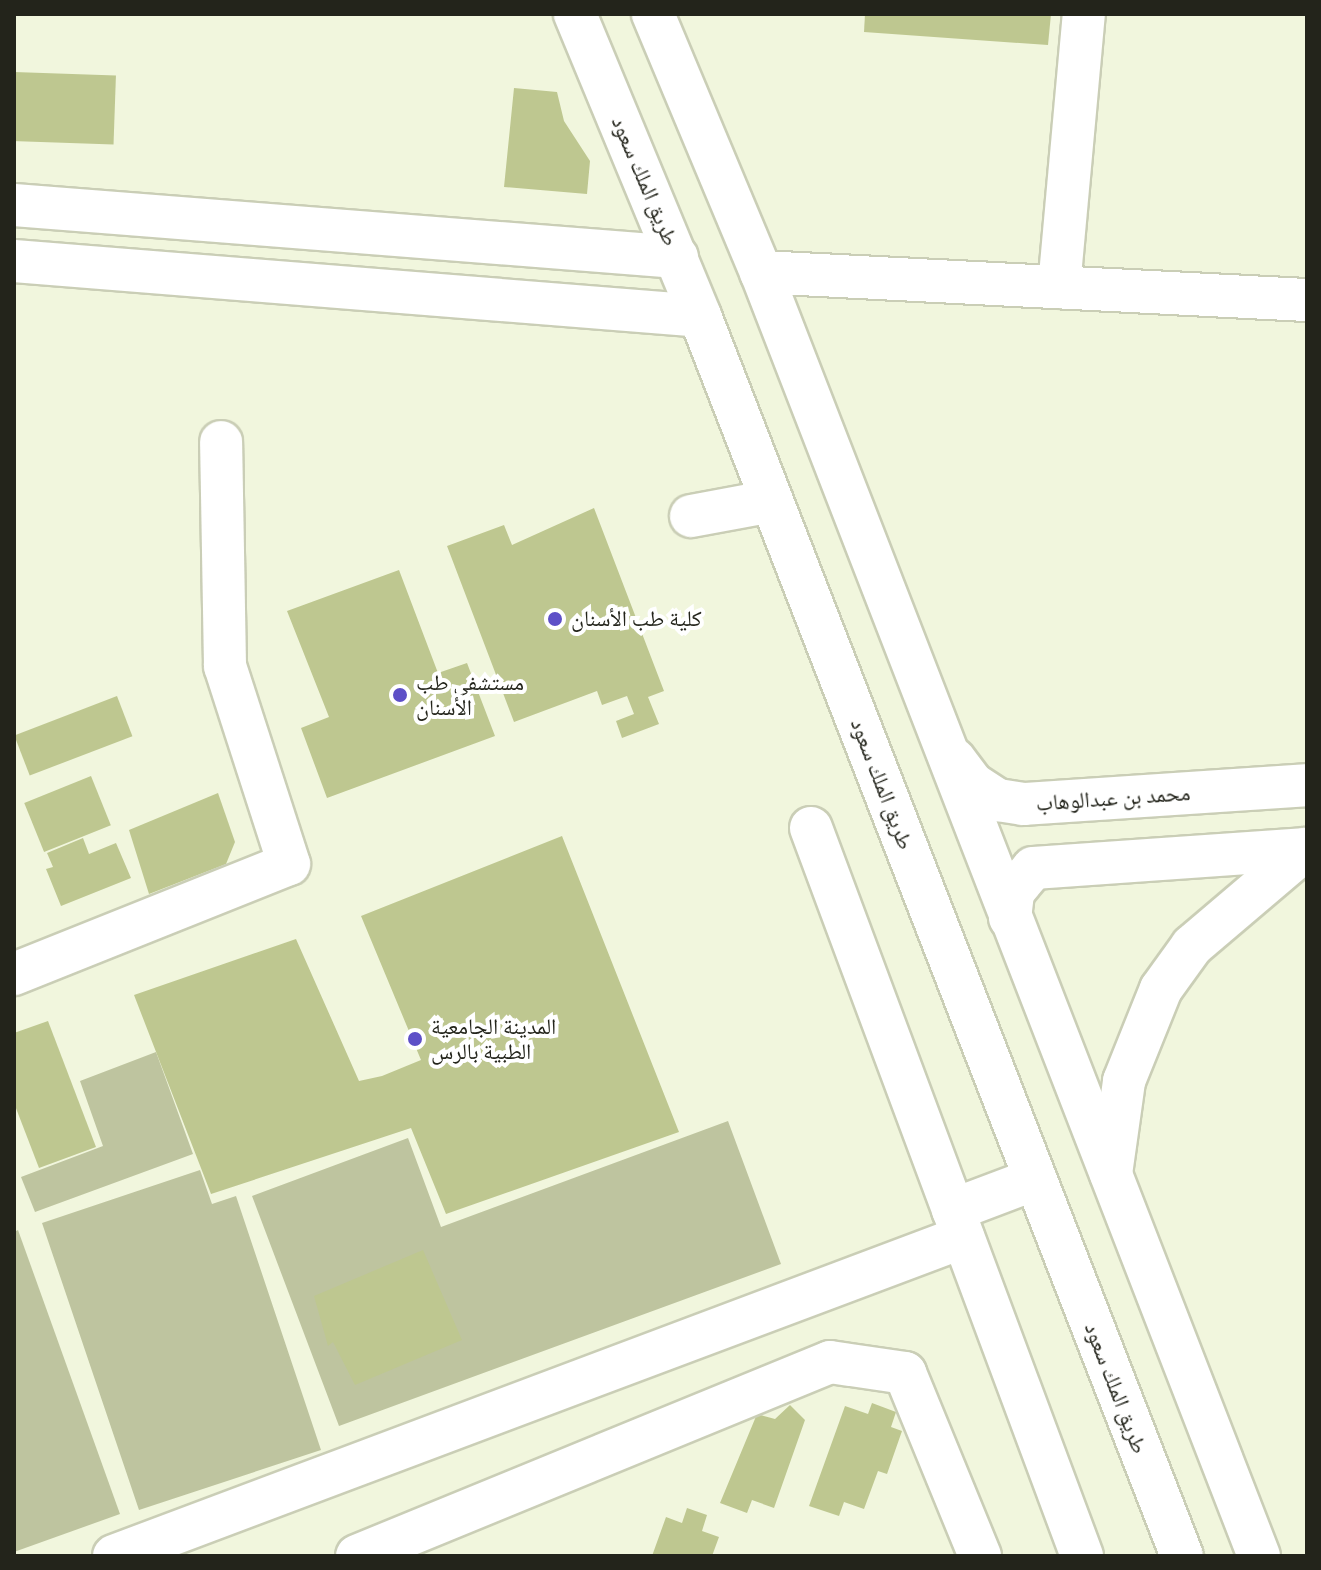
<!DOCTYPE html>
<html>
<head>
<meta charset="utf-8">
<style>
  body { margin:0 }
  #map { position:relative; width:1321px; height:1570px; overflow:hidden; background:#f1f6dd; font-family:Signika,"Noto Naskh Arabic",sans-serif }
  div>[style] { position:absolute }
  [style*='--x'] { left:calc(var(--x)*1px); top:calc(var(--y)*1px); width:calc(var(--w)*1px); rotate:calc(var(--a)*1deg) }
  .green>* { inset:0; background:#bec49f }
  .building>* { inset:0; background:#bec790; transform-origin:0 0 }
  .roads { filter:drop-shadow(2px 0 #caceb6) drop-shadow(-2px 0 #caceb6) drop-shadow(0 2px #caceb6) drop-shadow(0 -2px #caceb6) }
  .minor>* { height:42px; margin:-21px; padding:0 21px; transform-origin:21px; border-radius:21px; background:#fff }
  .dots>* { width:22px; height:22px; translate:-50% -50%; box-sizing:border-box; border:4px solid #fff; border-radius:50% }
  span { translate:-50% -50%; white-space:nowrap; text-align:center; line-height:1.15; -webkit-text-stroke:8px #fff; paint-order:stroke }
  .street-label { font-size:22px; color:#23241b }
  .poi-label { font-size:22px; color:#23241b }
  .left { translate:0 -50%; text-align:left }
  .frame { position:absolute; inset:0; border:16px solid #23241b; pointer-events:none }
</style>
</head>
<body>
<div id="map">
  <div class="green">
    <div style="clip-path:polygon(156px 1052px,193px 1154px,35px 1212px,21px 1177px,103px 1146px,80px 1081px)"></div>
    <div style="clip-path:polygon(728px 1121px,781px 1264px,339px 1426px,252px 1196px,408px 1138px,441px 1227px)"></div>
    <div style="clip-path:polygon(200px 1170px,212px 1204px,236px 1196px,321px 1450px,139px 1510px,42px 1223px)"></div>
    <div style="clip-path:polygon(18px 1230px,120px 1514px,14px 1552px,14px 1232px)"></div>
  </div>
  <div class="building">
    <div style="clip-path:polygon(865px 14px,1051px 14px,1048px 45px,864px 32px)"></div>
    <div style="left:14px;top:72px;width:102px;height:69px;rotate:2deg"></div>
    <div style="clip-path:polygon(514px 88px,557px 92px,564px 121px,590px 161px,587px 194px,504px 187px)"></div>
    <div style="clip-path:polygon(594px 508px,664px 691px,648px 697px,659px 724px,622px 738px,616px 721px,634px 714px,627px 696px,602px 705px,597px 691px,514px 722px,447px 546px,504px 525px,512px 545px)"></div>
    <div style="clip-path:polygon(399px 570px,438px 673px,467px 663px,495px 736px,327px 798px,301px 728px,329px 717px,287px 611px)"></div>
    <div style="left:117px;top:696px;width:43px;height:110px;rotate:69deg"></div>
    <div style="left:91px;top:776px;width:53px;height:72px;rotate:68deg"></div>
    <div style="clip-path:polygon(218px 793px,235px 842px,226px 864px,149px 894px,129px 830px)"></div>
    <div style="clip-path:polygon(562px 836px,679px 1132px,446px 1214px,411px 1128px,211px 1194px,134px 995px,296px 939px,359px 1081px,382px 1076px,421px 1060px,361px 916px)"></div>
    <div style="clip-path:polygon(83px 838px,89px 854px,116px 843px,131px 878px,61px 906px,46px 869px,53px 867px,47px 853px)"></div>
    <div style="clip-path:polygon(48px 1021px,96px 1147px,39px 1168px,14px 1103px,14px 1033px)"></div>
    <div style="clip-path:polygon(423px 1250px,462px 1340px,355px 1385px,333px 1342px,328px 1346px,314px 1296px)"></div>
    <div style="clip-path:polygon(872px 1403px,896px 1412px,891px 1427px,902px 1431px,887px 1474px,878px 1471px,864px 1509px,844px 1502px,839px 1516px,809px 1506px,845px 1406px,868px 1414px)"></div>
    <div style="clip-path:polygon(790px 1405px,805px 1420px,774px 1508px,752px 1500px,747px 1513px,720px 1503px,757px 1414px,775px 1419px)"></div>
    <div style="clip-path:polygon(687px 1508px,707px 1515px,702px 1531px,719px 1537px,712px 1556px,652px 1556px,666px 1517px,682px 1523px)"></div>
  </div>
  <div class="roads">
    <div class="minor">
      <div style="--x:575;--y:14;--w:327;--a:67.5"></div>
      <div style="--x:700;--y:316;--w:1330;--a:68.76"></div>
      <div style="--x:653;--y:14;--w:280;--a:67.3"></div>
      <div style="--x:761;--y:272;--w:1377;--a:68.8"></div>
      <div style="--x:14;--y:205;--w:665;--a:4.48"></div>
      <div style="--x:14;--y:261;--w:688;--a:4.58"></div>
      <div style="--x:761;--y:272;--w:547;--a:2.94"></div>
      <div style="--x:1059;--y:287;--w:274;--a:-84.8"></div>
      <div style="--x:691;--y:516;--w:82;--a:-10.5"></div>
      <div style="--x:954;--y:759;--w:31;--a:53"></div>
      <div style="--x:973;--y:784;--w:30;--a:33"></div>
      <div style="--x:998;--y:800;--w:26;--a:9"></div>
      <div style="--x:1024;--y:804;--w:284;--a:-3.8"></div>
      <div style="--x:811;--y:828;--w:777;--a:69.58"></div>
      <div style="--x:1010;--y:918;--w:26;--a:-83"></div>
      <div style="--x:1013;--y:892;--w:31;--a:-50"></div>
      <div style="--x:1033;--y:868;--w:275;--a:-4"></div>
      <div style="--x:14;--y:974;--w:296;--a:-21.8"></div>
      <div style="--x:289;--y:864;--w:208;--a:-107.9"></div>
      <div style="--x:225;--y:666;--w:224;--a:-91"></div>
      <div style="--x:1111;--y:1174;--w:94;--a:-82"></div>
      <div style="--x:1124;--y:1081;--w:99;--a:-68.1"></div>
      <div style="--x:1161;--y:989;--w:53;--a:-54.2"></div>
      <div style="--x:1192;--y:946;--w:150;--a:-40.4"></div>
      <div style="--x:953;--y:1210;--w:88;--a:-20.7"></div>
      <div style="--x:114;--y:1556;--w:907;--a:-20.59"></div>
      <div style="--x:357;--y:1556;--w:511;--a:-22.3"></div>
      <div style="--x:830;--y:1362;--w:76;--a:8.3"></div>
      <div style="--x:905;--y:1373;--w:198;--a:67.7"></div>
    </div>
  </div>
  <div class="dots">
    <div style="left:555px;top:619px;background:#5d4fc7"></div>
    <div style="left:400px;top:695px;background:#5d4fc7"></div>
    <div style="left:415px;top:1039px;background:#5d4fc7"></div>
  </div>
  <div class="street-label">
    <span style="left:645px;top:181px;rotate:67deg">طريق الملك سعود</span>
    <span style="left:882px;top:784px;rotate:69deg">طريق الملك سعود</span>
    <span style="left:1113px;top:798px;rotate:-4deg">محمد بن عبدالوهاب</span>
    <span style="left:1116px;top:1388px;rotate:69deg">طريق الملك سعود</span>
  </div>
  <div class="poi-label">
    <span class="left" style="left:571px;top:619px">كلية طب الأسنان</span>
    <span class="left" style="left:416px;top:695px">مستشفى طب<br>الأسنان</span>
    <span class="left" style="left:431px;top:1039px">المدينة الجامعية<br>الطبية بالرس</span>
  </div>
  <div class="frame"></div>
</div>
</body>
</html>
